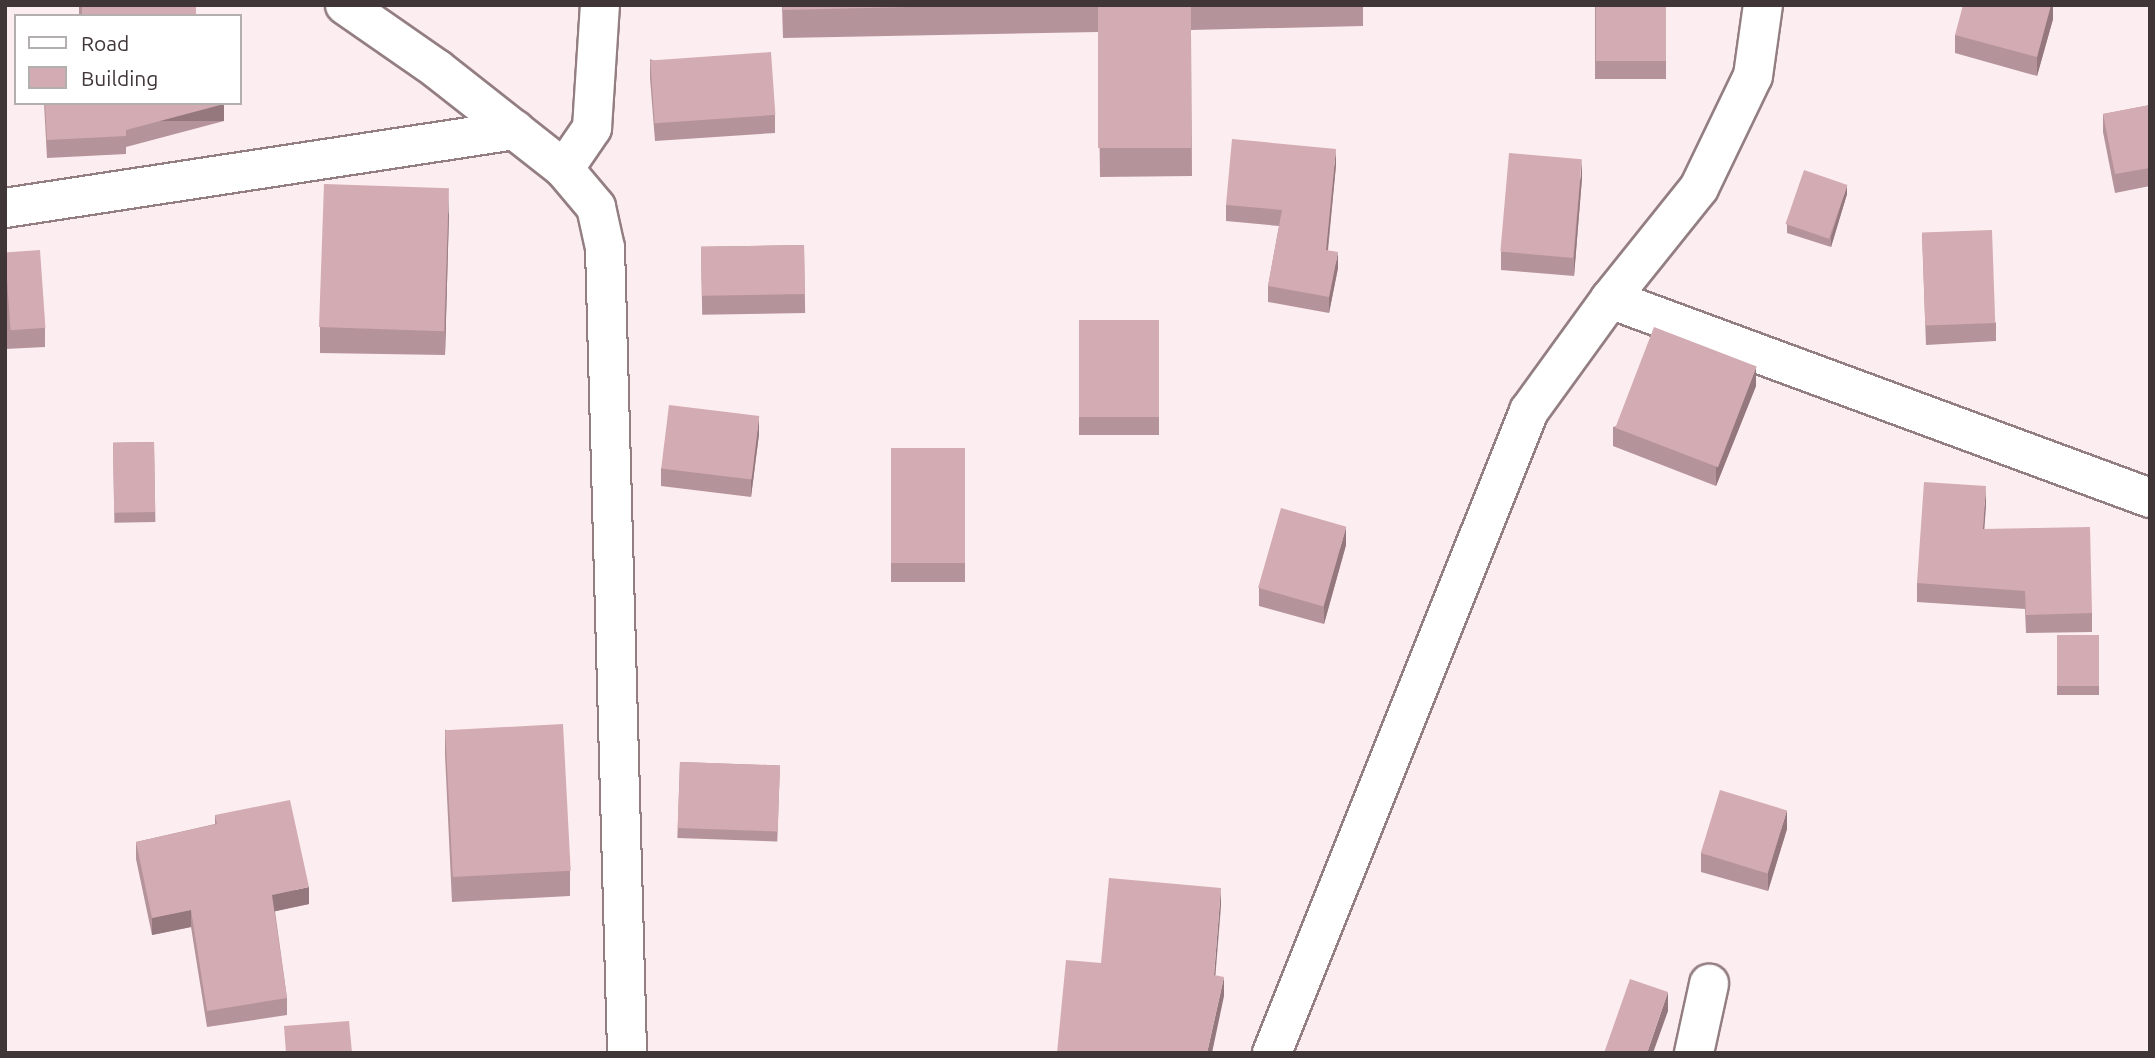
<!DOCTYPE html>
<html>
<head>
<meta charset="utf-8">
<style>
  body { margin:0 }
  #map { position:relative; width:2155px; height:1058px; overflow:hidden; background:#fcedf0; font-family:Ubuntu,sans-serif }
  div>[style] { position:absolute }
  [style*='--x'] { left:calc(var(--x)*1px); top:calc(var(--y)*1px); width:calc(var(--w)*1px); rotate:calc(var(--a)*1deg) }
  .roads { filter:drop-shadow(2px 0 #937e82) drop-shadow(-2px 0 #937e82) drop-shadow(0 2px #937e82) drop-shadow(0 -2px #937e82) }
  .minor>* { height:38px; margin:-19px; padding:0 19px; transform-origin:19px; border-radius:19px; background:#fff }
  .wall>* { inset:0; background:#b5939a; transform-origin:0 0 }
  .shaded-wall>* { inset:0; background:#94787d; transform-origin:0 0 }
  .building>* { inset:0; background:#d3abb3; transform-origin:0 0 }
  span { translate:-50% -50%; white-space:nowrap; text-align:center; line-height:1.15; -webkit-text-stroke:5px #fff; paint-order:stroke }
  .frame { position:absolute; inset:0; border:7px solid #403638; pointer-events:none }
  .legend { position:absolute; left:14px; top:14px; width:228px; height:91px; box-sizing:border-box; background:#fff; border:2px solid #b3afaf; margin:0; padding:9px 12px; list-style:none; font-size:21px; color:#403638 }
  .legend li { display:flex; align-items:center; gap:14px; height:35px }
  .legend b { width:35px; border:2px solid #b3afaf }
</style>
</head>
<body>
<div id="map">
  <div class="roads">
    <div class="minor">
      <div style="--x:345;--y:5;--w:112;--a:34.8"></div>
      <div style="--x:437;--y:69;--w:162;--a:38.2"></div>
      <div style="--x:564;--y:169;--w:50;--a:49.9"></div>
      <div style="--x:596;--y:207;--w:42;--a:77.6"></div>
      <div style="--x:605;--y:248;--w:805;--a:88.43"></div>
      <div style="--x:564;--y:169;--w:50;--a:-55.7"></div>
      <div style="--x:592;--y:128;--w:123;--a:-86.3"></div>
      <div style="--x:5;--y:208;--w:516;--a:-8.7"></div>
      <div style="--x:1610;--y:299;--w:576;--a:20.23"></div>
      <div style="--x:1272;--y:1053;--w:692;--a:-68.18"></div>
      <div style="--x:1529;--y:411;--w:138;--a:-54.1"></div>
      <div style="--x:1610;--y:299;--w:142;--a:-51.3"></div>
      <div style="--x:1699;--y:188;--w:124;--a:-64.3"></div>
      <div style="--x:1753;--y:76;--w:72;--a:-82"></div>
      <div style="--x:1694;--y:1053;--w:71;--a:-77.7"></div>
    </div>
  </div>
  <div class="wall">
    <div style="left:79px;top:5px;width:117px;height:11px"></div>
    <div style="clip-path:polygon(782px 5px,1363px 5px,1363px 26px,1191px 30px,1192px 176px,1100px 177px,1098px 32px,783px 38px)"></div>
    <div style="left:1595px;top:5px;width:71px;height:74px"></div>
    <div style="clip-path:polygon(2053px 5px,2053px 19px,2037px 76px,1955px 53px,1955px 35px)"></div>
    <div style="clip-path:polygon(650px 59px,775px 115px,775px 133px,655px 141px,650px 78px)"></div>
    <div style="clip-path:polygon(44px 103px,224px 103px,224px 121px,126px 147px,126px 154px,47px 158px)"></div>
    <div style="clip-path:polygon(2150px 105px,2150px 186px,2115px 193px,2103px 132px,2103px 114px)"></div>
    <div style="clip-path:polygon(1336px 165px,1328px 251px,1338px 268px,1329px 313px,1268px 302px,1268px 286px,1279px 226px,1226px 221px,1226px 205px)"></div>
    <div style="clip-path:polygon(1582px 178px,1574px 276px,1501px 270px,1501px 252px)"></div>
    <div style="clip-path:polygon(1847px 194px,1831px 247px,1787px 233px,1787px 224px)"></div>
    <div style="clip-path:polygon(449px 213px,445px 355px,320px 353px,320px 327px)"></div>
    <div style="clip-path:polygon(1922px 233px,1996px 323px,1996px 341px,1926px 345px)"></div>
    <div style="left:804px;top:245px;width:68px;height:103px;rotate:89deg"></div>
    <div style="clip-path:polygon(5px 252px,45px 328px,45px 347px,5px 349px)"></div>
    <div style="left:1159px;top:320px;width:115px;height:80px;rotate:90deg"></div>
    <div style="clip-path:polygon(1756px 386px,1716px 486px,1613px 446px,1613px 427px)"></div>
    <div style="clip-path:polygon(759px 434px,751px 497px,661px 486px,661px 468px)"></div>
    <div style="left:154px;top:442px;width:80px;height:41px;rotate:89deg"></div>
    <div style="left:965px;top:448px;width:134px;height:74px;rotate:90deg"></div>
    <div style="clip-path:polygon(1986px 504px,1984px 529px,2092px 613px,2092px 632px,2026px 633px,2025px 609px,1917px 602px,1917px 583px)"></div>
    <div style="clip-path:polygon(1346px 545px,1324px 624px,1259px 606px,1259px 588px)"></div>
    <div style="left:2057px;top:635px;width:42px;height:60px"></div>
    <div style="clip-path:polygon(445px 729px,570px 871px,570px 896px,452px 902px,445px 755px)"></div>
    <div style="left:680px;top:762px;width:100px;height:76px;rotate:2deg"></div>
    <div style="clip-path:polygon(215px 815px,309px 904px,275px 911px,287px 998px,287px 1015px,207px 1027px,191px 927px,152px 935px,136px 859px,136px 842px,215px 824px)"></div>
    <div style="clip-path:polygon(1787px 829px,1768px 891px,1701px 872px,1701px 853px)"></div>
  </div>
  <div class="shaded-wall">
    <div style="clip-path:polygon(2051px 5px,2053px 5px,2053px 19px,2037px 76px,2037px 57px)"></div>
    <div style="left:224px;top:104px;width:17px;height:101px;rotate:90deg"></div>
    <div style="clip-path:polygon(1336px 149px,1336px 165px,1326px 266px,1326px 250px)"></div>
    <div style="clip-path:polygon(1582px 159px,1582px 178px,1574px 276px,1574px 258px)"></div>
    <div style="clip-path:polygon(1847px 185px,1847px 194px,1831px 247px,1831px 237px)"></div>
    <div style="clip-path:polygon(449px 188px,449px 213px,445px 355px,445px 330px)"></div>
    <div style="clip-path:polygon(1338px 252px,1338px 268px,1329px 313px,1329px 297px)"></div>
    <div style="clip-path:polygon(1756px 367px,1756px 386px,1716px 486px,1716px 468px)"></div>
    <div style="clip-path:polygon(759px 416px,759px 434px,751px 497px,751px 479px)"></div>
    <div style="clip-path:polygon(1986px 486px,1986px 504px,1983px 548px,1983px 529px)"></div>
    <div style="clip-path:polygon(1346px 527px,1346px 545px,1324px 624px,1324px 605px)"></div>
    <div style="clip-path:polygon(1787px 810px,1787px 829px,1768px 891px,1768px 872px)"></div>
    <div style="clip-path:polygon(309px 887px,309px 904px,272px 912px,272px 895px)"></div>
    <div style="clip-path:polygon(1221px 888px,1221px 906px,1214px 993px,1214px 975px)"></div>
    <div style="clip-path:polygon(191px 910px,191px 927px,152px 935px,152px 918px)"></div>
    <div style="clip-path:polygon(1224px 977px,1224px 996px,1212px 1053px,1207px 1053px)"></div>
    <div style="clip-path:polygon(1668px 992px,1668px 1011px,1653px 1053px,1647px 1053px)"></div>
  </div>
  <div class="building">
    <div style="left:82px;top:5px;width:114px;height:11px"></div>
    <div style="clip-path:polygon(783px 5px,991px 5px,783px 10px)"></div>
    <div style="left:1098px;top:5px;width:93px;height:143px"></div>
    <div style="left:1596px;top:5px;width:70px;height:56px"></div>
    <div style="clip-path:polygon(1963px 5px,2051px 5px,2037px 57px,1955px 35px)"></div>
    <div style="left:771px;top:52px;width:63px;height:121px;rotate:86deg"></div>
    <div style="clip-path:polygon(45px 103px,224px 103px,224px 104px,126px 130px,126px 136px,47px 140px)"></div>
    <div style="clip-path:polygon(2150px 105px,2150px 168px,2115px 174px,2103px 114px)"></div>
    <div style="clip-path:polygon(1232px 139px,1336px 149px,1326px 250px,1338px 252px,1329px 297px,1268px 286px,1282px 210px,1226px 205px)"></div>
    <div style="left:1509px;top:153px;width:73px;height:99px;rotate:5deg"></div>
    <div style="left:1804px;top:170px;width:46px;height:57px;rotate:19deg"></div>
    <div style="left:324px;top:184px;width:125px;height:143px;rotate:2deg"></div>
    <div style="left:1992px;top:230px;width:93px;height:70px;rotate:88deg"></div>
    <div style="left:804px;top:245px;width:49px;height:103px;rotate:89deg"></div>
    <div style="left:40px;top:250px;width:78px;height:35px;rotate:86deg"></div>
    <div style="left:1159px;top:320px;width:97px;height:80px;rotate:90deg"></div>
    <div style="left:1654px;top:327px;width:110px;height:108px;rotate:21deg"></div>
    <div style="left:669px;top:405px;width:91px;height:64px;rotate:7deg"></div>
    <div style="left:154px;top:442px;width:70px;height:41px;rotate:89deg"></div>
    <div style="left:965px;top:448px;width:115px;height:74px;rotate:90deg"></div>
    <div style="clip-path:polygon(1924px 482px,1986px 486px,1983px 529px,2090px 527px,2092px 613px,2026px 615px,2025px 591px,1917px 583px)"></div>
    <div style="left:1281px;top:508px;width:68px;height:83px;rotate:16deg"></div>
    <div style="left:2057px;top:635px;width:42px;height:51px"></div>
    <div style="left:563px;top:724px;width:147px;height:118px;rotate:87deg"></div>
    <div style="left:680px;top:762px;width:100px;height:66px;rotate:2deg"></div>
    <div style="left:1720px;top:790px;width:70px;height:66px;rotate:17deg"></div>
    <div style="clip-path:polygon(290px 800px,309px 887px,272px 895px,287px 998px,207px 1011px,191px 910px,152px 918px,136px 842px,217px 824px,215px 815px)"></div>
    <div style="clip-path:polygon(1109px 878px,1221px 888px,1214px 975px,1224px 977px,1207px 1053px,1057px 1053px,1066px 960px,1101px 963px)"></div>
    <div style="clip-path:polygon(1630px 979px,1668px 992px,1647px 1053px,1604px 1053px)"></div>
    <div style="clip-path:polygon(349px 1021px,352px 1053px,286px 1053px,284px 1026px)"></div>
  </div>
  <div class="frame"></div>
  <ul class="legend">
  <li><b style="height:9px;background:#fff"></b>Road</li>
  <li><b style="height:19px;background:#d3abb3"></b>Building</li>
  </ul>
</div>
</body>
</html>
